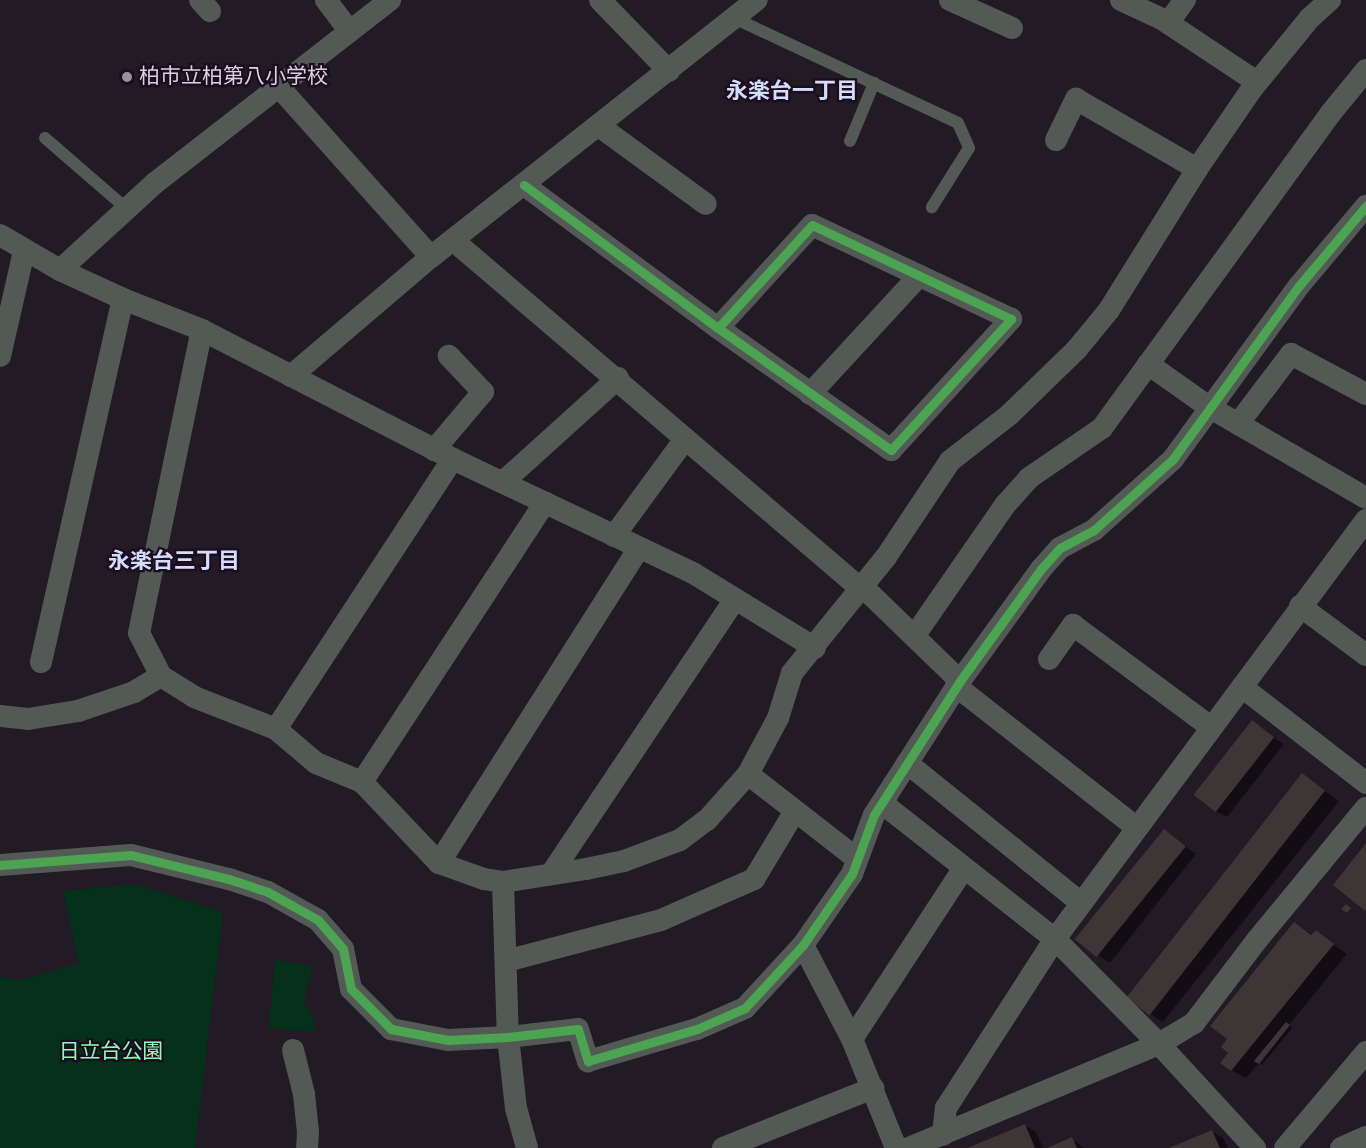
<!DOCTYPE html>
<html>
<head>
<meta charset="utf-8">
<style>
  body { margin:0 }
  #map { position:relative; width:1366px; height:1148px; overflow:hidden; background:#221a25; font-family:"Sofia Sans Condensed","Noto Sans JP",sans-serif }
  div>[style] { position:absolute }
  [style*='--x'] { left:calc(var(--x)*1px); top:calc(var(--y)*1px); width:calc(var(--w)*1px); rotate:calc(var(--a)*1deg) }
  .green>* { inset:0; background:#05301a }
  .shadow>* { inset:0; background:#0007 }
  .building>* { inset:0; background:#3e3537; transform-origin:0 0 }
  .lane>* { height:12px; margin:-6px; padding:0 6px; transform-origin:6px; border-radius:6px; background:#535a55 }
  .street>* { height:22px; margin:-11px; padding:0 11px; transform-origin:11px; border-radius:11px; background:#535a55 }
  .cycleway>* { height:9px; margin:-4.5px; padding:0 4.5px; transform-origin:4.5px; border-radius:4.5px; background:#4ca352 }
  .dots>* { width:16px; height:16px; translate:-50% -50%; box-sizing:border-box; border:3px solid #1b0c20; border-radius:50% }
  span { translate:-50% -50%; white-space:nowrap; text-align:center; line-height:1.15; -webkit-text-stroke:4.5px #1b0c20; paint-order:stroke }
  .poi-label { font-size:21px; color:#dbd1df }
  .left { translate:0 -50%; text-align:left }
  .park-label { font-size:21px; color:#8ffab4 }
  .neighbourhood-label { font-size:22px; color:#d4ddf9; font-weight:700 }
</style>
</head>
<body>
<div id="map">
  <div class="green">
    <div style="clip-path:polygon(134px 884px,223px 912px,195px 1148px,0 1148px,0 977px,22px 980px,79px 963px,63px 891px)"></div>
    <div style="clip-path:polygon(275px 960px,311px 966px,311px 980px,307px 984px,304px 1006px,310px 1010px,317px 1032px,269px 1028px)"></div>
  </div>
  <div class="shadow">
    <div style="clip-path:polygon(1252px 722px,1284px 744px,1227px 817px,1216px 811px)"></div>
    <div style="clip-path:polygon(1302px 775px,1339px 801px,1163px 1022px,1148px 1013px)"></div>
    <div style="clip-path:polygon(1164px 831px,1196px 854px,1110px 963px,1099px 956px)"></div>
    <div style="clip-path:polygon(1295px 924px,1313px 935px,1316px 932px,1347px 954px,1289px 1025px,1292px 1028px,1262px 1065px,1259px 1063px,1246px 1078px,1231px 1070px,1230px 1053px)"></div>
    <div style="clip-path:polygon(1024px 1125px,1036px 1132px,1043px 1148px,971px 1148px)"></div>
    <div style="clip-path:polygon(1212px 1131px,1223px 1138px,1228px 1148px,1173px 1148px)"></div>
    <div style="clip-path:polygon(1072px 1139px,1084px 1148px,1051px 1148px)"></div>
  </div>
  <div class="building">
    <div style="left:1252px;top:720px;width:28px;height:95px;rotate:38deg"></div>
    <div style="left:1302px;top:773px;width:29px;height:285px;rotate:38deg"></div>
    <div style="left:1164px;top:829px;width:28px;height:142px;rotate:39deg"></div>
    <div style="clip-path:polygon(1366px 843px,1366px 909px,1365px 911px,1333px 885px)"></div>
    <div style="clip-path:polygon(1346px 904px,1351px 908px,1347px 913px,1341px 909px)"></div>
    <div style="clip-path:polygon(1294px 922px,1311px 935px,1316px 930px,1334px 944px,1231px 1071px,1220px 1063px,1228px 1053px,1221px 1047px,1227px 1039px,1210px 1026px)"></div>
    <div style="clip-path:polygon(1286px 1022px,1290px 1025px,1259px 1064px,1254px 1061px)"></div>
    <div style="clip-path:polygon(1025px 1124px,1035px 1148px,967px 1148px)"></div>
    <div style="clip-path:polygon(1212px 1130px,1220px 1148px,1169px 1148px)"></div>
    <div style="clip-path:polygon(1072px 1137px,1077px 1148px,1047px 1148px)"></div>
  </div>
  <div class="lane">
    <div style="--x:734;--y:18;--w:247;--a:25.1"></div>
    <div style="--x:958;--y:123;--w:27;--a:66"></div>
    <div style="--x:969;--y:148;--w:70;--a:122.1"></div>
    <div style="--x:45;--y:138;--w:108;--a:40.9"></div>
    <div style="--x:850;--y:141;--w:63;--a:-67.5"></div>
  </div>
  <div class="street">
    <div style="--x:200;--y:0;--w:15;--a:48"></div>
    <div style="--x:326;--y:0;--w:39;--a:53"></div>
    <div style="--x:600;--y:0;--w:99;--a:45.8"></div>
    <div style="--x:950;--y:0;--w:68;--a:24.3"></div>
    <div style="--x:1121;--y:0;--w:45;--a:24.9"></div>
    <div style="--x:1162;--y:19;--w:114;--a:33.6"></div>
    <div style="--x:1168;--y:23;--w:29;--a:-54"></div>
    <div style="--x:279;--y:87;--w:228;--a:48.2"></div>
    <div style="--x:599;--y:126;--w:132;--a:36.1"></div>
    <div style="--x:1056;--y:140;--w:46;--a:-64"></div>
    <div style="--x:1076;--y:99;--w:140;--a:30"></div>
    <div style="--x:524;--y:185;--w:241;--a:36.4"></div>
    <div style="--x:718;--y:328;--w:212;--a:35.2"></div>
    <div style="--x:891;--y:450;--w:178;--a:-47.5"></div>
    <div style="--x:1011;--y:319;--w:220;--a:-154.7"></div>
    <div style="--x:812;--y:225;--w:139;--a:132.4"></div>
    <div style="--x:0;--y:235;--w:69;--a:30.3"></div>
    <div style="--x:60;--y:270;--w:69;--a:24.7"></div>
    <div style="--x:123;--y:299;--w:85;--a:21.4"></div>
    <div style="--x:202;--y:330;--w:282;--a:27.2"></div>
    <div style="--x:453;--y:459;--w:266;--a:25.4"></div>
    <div style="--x:693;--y:573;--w:143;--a:31.6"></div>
    <div style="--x:454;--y:241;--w:535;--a:40.53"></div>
    <div style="--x:60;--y:270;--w:129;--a:-42.5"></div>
    <div style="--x:155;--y:183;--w:298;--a:-37.9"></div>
    <div style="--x:0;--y:356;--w:108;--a:-77.1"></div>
    <div style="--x:1148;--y:364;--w:75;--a:35.2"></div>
    <div style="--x:1209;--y:407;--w:181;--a:30.1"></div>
    <div style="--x:291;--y:376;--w:184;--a:-40.4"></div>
    <div style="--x:431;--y:257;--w:415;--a:-38.3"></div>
    <div style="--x:810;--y:394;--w:161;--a:-47.3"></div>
    <div style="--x:1238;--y:424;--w:88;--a:-52.9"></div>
    <div style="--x:1291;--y:354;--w:85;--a:28.1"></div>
    <div style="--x:434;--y:450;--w:76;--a:-49.8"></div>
    <div style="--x:483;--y:392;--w:50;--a:-133.4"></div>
    <div style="--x:503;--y:482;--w:155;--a:-42.1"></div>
    <div style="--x:614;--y:536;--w:120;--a:-53.8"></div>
    <div style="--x:863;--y:587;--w:135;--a:44.1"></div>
    <div style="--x:1300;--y:606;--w:82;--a:36.6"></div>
    <div style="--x:915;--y:635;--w:158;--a:-55.3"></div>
    <div style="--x:1005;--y:505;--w:36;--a:-48"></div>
    <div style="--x:1029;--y:478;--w:88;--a:-34.4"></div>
    <div style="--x:1102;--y:428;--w:388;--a:-54"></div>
    <div style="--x:1330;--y:114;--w:57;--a:-50.7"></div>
    <div style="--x:1049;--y:659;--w:42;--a:-54.8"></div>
    <div style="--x:1073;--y:625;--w:172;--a:36.5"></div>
    <div style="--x:41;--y:662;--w:372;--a:-77.3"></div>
    <div style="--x:161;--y:676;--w:48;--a:-117.1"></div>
    <div style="--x:139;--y:633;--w:309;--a:-78.3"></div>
    <div style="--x:956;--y:686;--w:229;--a:38.1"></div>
    <div style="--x:1242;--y:687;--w:157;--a:37.7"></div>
    <div style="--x:0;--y:716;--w:28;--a:6"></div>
    <div style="--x:28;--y:719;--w:51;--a:-9.1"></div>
    <div style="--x:78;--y:711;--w:59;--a:-18.7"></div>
    <div style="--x:134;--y:692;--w:31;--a:-31"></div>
    <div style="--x:161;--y:676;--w:39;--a:32"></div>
    <div style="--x:194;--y:697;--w:88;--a:21.3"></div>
    <div style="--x:276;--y:729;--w:52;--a:40.4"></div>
    <div style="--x:316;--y:763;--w:50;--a:22.4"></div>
    <div style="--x:362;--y:782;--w:112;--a:46.5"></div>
    <div style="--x:439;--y:863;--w:48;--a:19.6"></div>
    <div style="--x:484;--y:879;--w:19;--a:9"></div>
    <div style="--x:503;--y:882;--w:84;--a:-8.9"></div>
    <div style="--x:586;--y:869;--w:39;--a:-12"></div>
    <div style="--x:624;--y:861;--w:60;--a:-20.6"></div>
    <div style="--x:680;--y:840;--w:34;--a:-37"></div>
    <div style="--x:707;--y:820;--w:62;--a:-48.3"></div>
    <div style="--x:748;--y:774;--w:64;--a:-61.8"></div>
    <div style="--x:778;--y:718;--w:47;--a:-72.7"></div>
    <div style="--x:792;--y:673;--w:149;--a:-51"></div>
    <div style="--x:886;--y:557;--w:115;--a:-56.3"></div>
    <div style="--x:950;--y:461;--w:75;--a:-37.9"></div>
    <div style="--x:1009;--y:415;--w:95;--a:-44.1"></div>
    <div style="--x:1077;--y:349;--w:50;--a:-50.6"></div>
    <div style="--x:1109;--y:310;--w:166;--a:-58"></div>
    <div style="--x:1197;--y:169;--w:96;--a:-55.6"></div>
    <div style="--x:1251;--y:90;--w:93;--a:-50.7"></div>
    <div style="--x:1310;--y:18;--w:27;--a:-42"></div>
    <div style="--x:276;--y:729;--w:323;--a:-56.8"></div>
    <div style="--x:907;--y:763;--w:223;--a:38.8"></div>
    <div style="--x:748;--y:774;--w:138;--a:37.9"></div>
    <div style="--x:362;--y:782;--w:334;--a:-56.8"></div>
    <div style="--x:882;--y:803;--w:220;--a:38.2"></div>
    <div style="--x:1055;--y:939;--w:148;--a:45.3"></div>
    <div style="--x:1159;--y:1044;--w:142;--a:47.3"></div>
    <div style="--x:439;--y:863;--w:373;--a:-57.6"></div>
    <div style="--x:0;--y:865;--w:131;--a:-4.4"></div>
    <div style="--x:131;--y:855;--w:101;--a:13.8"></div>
    <div style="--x:229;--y:879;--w:41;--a:18.4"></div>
    <div style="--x:268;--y:892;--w:57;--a:29.2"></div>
    <div style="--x:318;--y:920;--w:38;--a:49"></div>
    <div style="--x:343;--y:949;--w:41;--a:78.7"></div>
    <div style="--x:351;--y:989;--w:57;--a:45"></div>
    <div style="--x:391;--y:1029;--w:58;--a:10.9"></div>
    <div style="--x:448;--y:1040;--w:60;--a:-2.9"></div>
    <div style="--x:508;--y:1037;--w:70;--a:-6.5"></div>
    <div style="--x:578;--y:1029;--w:34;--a:73"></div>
    <div style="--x:588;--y:1061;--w:114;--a:-16.4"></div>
    <div style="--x:697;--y:1029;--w:52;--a:-23.6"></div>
    <div style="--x:745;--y:1008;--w:86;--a:-47.4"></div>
    <div style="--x:803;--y:945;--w:86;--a:-55.4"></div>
    <div style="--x:852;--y:874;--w:63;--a:-69.6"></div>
    <div style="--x:874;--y:815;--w:159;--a:-57.3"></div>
    <div style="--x:960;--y:681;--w:138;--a:-54.1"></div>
    <div style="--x:1041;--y:569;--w:28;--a:-48"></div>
    <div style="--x:1060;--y:548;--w:38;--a:-28"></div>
    <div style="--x:1094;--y:530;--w:106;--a:-41.9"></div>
    <div style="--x:1173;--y:459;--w:213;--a:-54"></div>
    <div style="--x:1298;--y:287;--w:106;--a:-50"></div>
    <div style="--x:551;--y:874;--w:331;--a:-56.2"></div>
    <div style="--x:503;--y:882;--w:155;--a:88.2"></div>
    <div style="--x:508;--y:1037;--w:71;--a:83.6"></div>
    <div style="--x:516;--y:1108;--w:41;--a:74.6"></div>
    <div style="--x:803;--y:945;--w:106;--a:62.5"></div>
    <div style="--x:852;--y:1039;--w:118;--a:68"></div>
    <div style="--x:506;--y:961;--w:160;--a:-14.8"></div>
    <div style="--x:661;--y:920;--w:102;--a:-23.8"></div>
    <div style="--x:754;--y:879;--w:79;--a:-58.9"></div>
    <div style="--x:852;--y:1039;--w:204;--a:-56.8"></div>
    <div style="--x:293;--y:1050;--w:45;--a:76"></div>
    <div style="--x:304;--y:1094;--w:37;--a:84"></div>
    <div style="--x:308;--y:1131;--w:17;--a:93"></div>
    <div style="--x:943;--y:1135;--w:27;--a:-84"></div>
    <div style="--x:946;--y:1108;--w:201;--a:-57.2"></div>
    <div style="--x:1055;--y:939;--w:522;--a:-53.42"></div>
    <div style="--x:723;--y:1148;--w:162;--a:-21.8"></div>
    <div style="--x:909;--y:1148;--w:271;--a:-22.6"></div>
    <div style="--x:1159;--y:1044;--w:41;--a:-31"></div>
    <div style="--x:1194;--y:1023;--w:104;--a:-52.8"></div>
    <div style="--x:1257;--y:940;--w:171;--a:-50.5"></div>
    <div style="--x:1285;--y:1148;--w:126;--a:-49.8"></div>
    <div style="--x:1341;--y:1148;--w:27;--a:-24"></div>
  </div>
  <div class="cycleway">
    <div style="--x:524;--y:185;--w:241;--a:36.4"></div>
    <div style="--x:718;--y:328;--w:212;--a:35.2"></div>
    <div style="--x:891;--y:450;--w:178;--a:-47.5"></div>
    <div style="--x:1011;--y:319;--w:220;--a:-154.7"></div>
    <div style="--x:812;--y:225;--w:139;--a:132.4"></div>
    <div style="--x:0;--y:865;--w:131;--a:-4.4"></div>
    <div style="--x:131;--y:855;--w:101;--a:13.8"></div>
    <div style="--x:229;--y:879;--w:41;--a:18.4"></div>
    <div style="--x:268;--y:892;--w:57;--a:29.2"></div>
    <div style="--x:318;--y:920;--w:38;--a:49"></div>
    <div style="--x:343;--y:949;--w:41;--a:78.7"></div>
    <div style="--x:351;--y:989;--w:57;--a:45"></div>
    <div style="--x:391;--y:1029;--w:58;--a:10.9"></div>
    <div style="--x:448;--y:1040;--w:60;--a:-2.9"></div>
    <div style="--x:508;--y:1037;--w:70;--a:-6.5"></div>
    <div style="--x:578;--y:1029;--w:34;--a:73"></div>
    <div style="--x:588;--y:1061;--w:114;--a:-16.4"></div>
    <div style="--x:697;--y:1029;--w:52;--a:-23.6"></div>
    <div style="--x:745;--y:1008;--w:86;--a:-47.4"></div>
    <div style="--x:803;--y:945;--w:86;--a:-55.4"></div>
    <div style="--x:852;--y:874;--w:63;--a:-69.6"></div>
    <div style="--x:874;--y:815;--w:159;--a:-57.3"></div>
    <div style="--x:960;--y:681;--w:138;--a:-54.1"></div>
    <div style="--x:1041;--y:569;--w:28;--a:-48"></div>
    <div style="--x:1060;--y:548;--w:38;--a:-28"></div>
    <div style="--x:1094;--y:530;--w:106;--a:-41.9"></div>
    <div style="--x:1173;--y:459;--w:213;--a:-54"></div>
    <div style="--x:1298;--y:287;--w:106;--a:-50"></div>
  </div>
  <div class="dots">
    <div style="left:127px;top:77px;background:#9a919e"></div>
  </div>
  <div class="poi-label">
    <span class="left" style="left:139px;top:77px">柏市立柏第八小学校</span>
  </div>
  <div class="park-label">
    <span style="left:111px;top:1052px">日立台公園</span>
  </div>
  <div class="neighbourhood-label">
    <span style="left:792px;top:92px">永楽台一丁目</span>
    <span style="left:174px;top:562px">永楽台三丁目</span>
  </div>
</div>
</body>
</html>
